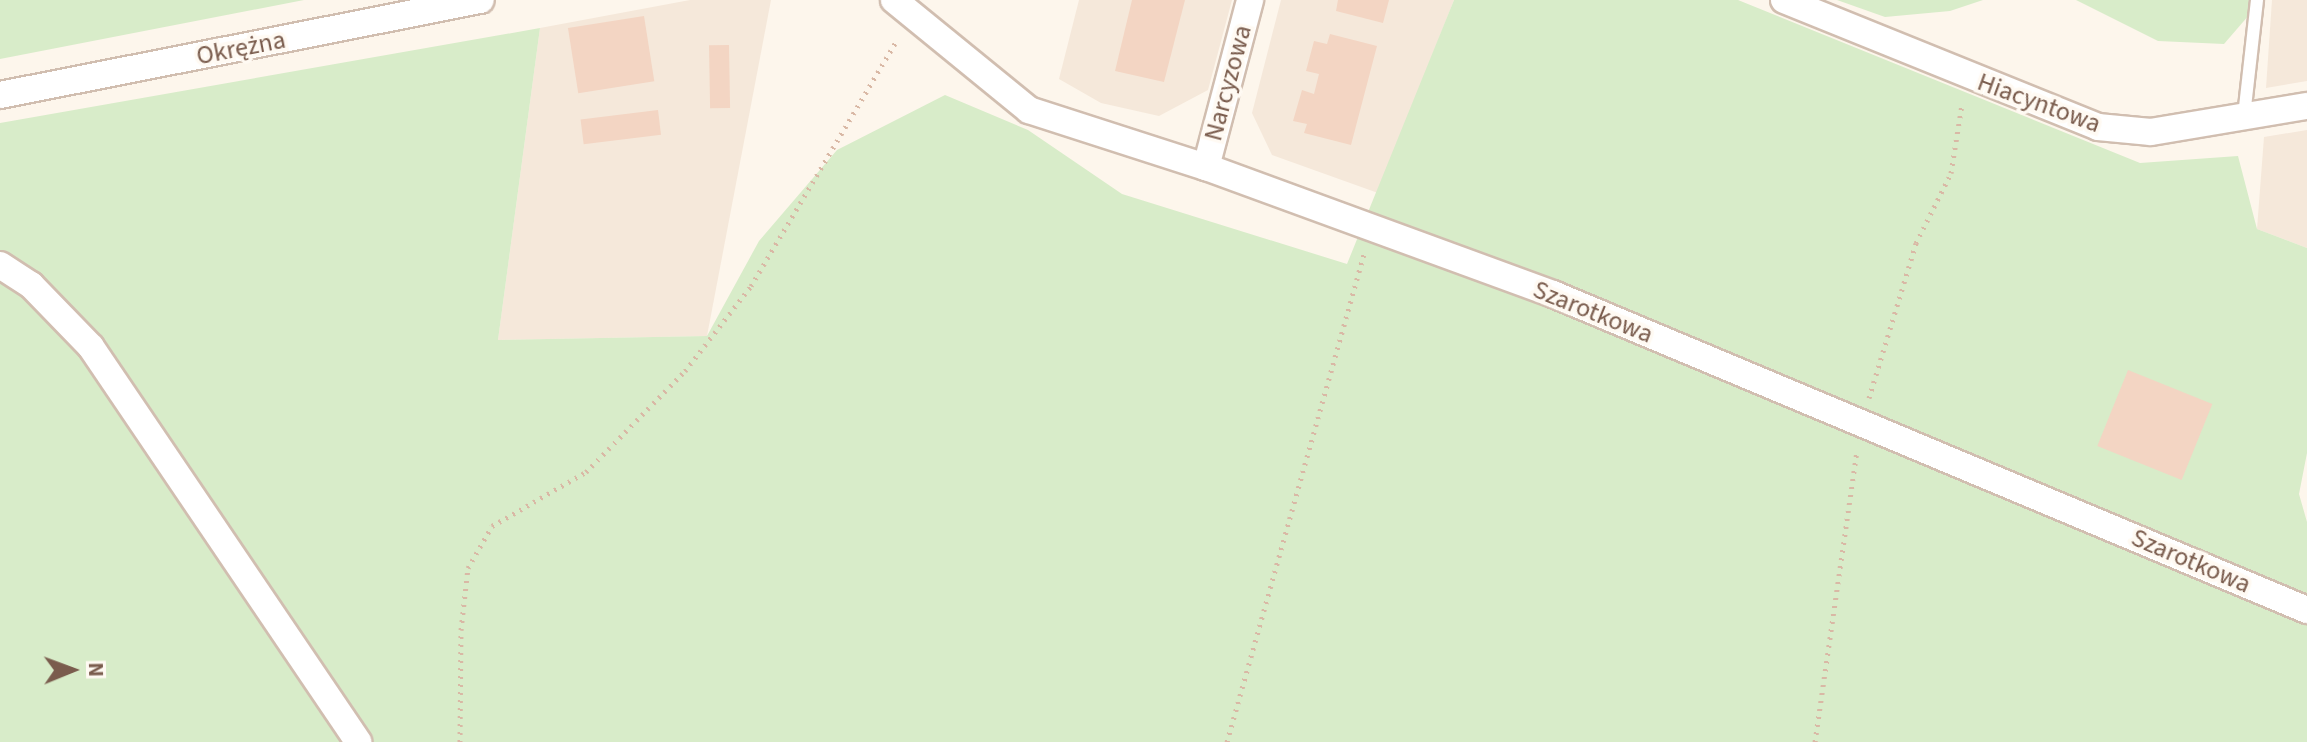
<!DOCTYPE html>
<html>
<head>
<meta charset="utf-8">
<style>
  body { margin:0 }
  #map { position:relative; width:2307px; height:742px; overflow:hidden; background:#fdf6ec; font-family:"Source Sans 3",sans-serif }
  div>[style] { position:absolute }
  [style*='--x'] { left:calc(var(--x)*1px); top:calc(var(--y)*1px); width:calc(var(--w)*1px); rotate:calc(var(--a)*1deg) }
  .residential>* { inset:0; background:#f5e8da }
  .green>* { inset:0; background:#d8ecc9 }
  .building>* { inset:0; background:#f3d5c3; transform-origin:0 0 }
  .path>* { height:5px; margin-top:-2.5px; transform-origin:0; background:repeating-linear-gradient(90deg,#d9b8a5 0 2px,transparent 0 8px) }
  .roads { filter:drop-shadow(2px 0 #d1beb0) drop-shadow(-2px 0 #d1beb0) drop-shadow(0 2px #d1beb0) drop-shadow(0 -2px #d1beb0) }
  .lane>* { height:12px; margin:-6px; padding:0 6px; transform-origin:6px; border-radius:6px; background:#fff }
  .street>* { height:26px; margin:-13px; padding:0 13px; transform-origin:13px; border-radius:13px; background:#fff }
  span { translate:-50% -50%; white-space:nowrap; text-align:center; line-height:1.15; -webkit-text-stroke:7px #fffaf3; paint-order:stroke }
  .street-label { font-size:26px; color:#7a5c4d }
  .north { position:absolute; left:32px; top:630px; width:80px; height:80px; -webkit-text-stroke:6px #fffaf3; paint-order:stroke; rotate:89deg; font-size:22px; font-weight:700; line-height:32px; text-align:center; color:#7a5c4d }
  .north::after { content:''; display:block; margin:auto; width:28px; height:36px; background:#7a5c4d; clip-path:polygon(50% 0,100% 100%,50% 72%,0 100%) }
</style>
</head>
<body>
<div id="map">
  <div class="residential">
    <div style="clip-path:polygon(690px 0,771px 0,707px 336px,498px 340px,540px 28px)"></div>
    <div style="clip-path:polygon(1079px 0,1232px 0,1208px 90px,1159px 116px,1101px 103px,1059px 79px)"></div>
    <div style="clip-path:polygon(1281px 0,1454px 0,1378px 193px,1272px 155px,1252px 113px)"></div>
    <div style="clip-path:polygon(2272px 0,2307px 0,2307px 81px,2266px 88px)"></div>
    <div style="clip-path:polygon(2307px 130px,2307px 248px,2257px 229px,2264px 137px)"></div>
  </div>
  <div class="green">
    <div style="clip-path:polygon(0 0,304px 0,0 59px)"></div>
    <div style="clip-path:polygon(1454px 0,1738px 0,2140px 163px,2238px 156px,2257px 229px,2307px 248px,2307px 453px,2299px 494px,2307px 522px,2307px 742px,0 742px,0 123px,540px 28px,498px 340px,707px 336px,759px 241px,837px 150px,945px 95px,1028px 130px,1122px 194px,1347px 264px)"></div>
    <div style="clip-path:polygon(1837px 0,1983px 0,1950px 11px,1885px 17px)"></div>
    <div style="clip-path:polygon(2076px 0,2262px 0,2224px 44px,2158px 41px)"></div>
  </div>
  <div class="building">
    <div style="clip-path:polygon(1132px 0,1185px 0,1164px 82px,1115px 71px)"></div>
    <div style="clip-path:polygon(1338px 0,1389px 0,1383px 23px,1336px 11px)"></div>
    <div style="left:644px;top:16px;width:66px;height:77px;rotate:81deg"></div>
    <div style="clip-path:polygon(1330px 34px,1377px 46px,1351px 145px,1304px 133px,1307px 124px,1293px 121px,1302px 90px,1314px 94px,1319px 74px,1306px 71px,1314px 41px,1327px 44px)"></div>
    <div style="left:729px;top:45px;width:63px;height:20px;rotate:89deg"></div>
    <div style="left:658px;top:110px;width:25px;height:78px;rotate:83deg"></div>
    <div style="left:2128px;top:370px;width:91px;height:82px;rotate:22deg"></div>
  </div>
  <div class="path">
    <div style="--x:1869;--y:398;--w:162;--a:-73.1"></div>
    <div style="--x:1916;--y:243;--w:78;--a:-63.4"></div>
    <div style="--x:1951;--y:173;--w:70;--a:-80.9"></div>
    <div style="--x:460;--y:742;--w:112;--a:-89.5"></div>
    <div style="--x:461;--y:630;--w:62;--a:-83.6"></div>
    <div style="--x:468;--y:568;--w:48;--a:-60.3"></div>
    <div style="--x:492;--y:526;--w:108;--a:-29.9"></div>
    <div style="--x:586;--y:472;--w:141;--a:-45.6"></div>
    <div style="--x:685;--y:371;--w:108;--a:-52.2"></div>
    <div style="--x:751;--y:286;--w:286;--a:-59.3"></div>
    <div style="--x:1227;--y:742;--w:507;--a:-74.32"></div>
    <div style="--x:1815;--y:742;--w:295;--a:-81.8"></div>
  </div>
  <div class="roads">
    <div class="lane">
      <div style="--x:2244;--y:116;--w:117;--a:-83.6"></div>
    </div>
    <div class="street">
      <div style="--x:894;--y:0;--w:174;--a:39.2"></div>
      <div style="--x:1029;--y:110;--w:186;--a:17.9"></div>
      <div style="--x:1206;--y:167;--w:370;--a:20.1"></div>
      <div style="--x:1553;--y:294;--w:818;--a:22.74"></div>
      <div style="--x:1784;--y:0;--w:339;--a:22"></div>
      <div style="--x:2098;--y:127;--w:53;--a:5.4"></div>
      <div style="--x:2151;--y:132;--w:158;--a:-9.5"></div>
      <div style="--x:0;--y:95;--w:490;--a:-11.2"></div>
      <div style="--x:1206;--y:167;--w:173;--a:-75.2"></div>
      <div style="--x:0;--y:265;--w:37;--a:33"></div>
      <div style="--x:31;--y:285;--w:86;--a:45.9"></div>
      <div style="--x:91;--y:347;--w:477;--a:55.9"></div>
    </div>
  </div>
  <div class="street-label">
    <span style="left:241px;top:48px;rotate:-11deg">Okrężna</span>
    <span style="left:1228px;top:83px;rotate:-75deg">Narcyzowa</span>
    <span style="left:2039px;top:103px;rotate:20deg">Hiacyntowa</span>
    <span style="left:1593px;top:312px;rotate:22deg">Szarotkowa</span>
    <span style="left:2191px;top:561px;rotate:23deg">Szarotkowa</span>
  </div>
  <div class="north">N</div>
</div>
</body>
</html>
